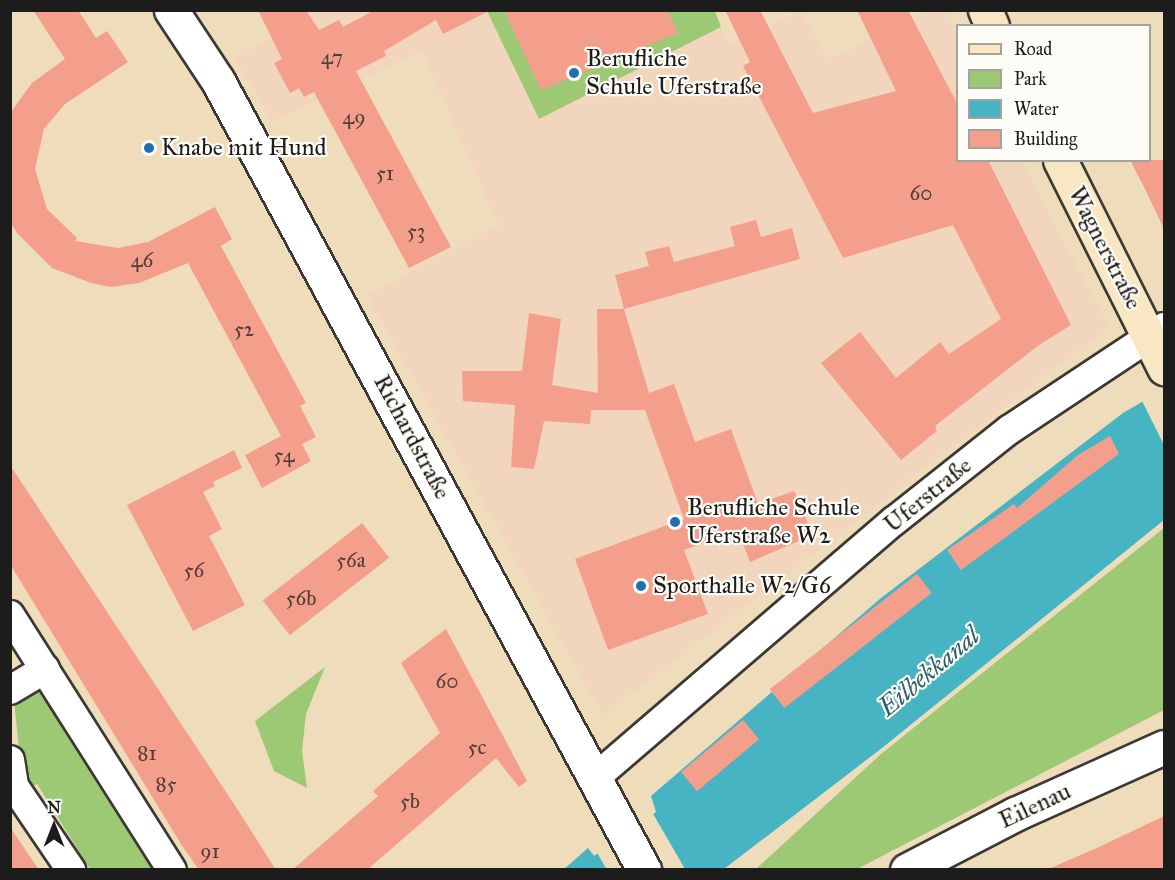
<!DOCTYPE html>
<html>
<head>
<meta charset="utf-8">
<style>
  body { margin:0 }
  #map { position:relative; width:1175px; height:880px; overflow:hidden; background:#efdcba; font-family:"IM FELL Great Primer",serif }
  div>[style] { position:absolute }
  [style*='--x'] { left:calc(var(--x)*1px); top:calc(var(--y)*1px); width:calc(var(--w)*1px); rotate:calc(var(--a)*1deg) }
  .built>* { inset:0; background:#f1d5bd }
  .green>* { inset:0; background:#9dc975 }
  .water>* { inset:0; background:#47b4c3 }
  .pier>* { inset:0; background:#efdcba }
  .building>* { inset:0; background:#f49f8c; transform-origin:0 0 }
  .roads { filter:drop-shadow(2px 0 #3c3934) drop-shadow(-2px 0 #3c3934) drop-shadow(0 2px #3c3934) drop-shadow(0 -2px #3c3934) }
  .minor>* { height:28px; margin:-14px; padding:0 14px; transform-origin:14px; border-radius:14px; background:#fff }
  .tertiary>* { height:33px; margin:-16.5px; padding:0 16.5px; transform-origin:16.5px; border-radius:16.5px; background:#fff }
  .secondary>* { height:33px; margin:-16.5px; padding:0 16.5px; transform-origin:16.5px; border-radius:16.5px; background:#f9e7c3 }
  .dots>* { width:16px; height:16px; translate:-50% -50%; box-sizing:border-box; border:3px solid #fdfcf7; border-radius:50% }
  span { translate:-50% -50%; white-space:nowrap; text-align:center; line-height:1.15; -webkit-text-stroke:4.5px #fdfcf7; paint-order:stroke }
  .number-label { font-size:21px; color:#523d38 }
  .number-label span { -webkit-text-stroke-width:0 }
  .poi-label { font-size:24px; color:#1c1c1c }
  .left { translate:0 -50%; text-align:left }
  .street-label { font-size:24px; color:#1c1c1c }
  .water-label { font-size:26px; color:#2f6067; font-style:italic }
  .frame { position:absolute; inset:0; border:12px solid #1c1c1c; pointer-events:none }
  .legend { position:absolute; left:956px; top:24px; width:195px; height:138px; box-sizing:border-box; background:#fdfcf7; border:2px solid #a3a29f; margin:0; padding:8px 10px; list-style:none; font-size:18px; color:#1c1c1c }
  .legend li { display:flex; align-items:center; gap:12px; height:30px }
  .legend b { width:30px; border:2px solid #a3a29f }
  .north { position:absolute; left:24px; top:796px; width:60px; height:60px; -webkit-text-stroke:4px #fdfcf7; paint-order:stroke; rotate:0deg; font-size:16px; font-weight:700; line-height:24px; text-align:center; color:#1c1c1c }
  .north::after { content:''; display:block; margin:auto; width:21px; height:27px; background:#1c1c1c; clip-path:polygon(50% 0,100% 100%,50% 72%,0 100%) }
</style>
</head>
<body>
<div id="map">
  <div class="built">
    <div style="clip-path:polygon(309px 11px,487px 11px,539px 118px,721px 27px,729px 44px,801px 11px,827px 60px,927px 11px,946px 11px,957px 33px,958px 160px,1023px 161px,1108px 327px,603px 716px,367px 295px,499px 226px,422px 51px,272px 122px,236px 59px)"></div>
  </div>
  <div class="green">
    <div style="clip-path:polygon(487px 11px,715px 11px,721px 27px,539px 119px)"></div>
    <div style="clip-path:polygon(1164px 528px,1164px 710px,857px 869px,756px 869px,881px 754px)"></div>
    <div style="clip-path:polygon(325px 667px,306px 714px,302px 751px,307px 788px,274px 771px,255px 721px)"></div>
    <div style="clip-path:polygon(44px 680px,70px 722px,62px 728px,149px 865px,156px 861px,162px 869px,90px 869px,37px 784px,27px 789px,22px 781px,14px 699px)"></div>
  </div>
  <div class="water">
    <div style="clip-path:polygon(1164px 389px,1164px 520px,882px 748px,724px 869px,563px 870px,588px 848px,594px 856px,656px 812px,651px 796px,881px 598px,1123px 413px)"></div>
  </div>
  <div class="pier">
    <div style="clip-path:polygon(1164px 386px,1164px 445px,1141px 399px)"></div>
    <div style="clip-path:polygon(652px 812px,685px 869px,607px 870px,596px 851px)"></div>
  </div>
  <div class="building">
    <div style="clip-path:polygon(33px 10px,78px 10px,96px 38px,107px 31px,128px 62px,65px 104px,44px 129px,35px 169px,47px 209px,77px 238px,75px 241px,118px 248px,148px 242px,215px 207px,232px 239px,221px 246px,306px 403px,300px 406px,316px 437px,302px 444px,311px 461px,262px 488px,245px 455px,281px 436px,188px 263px,139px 283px,111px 287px,91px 283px,52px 268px,17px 233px,10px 222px,10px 113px,32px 83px,65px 59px)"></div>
    <div style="clip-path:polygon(258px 10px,306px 10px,319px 30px,339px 20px,343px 27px,375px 10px,491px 10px,443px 34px,436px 20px,384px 51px,386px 56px,356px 71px,451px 247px,409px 268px,314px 92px,304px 97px,299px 88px,290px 93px,274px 63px,282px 59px)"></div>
    <div style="clip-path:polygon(504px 10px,667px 10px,678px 33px,541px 90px)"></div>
    <div style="clip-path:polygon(725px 10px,760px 10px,813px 113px,896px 91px,857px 10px,908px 10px,957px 103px,957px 160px,988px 160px,1071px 325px,1039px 345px,935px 426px,937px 431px,901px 460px,821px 363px,860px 332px,896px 378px,940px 342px,949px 354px,1001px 319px,953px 225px,843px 258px,743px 66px,750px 62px)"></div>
    <div style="clip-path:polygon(1130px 160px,1164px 160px,1164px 229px,1145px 189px)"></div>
    <div style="clip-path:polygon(756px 220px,761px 237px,792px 228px,800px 259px,624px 309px,615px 275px,649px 266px,645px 252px,669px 246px,674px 262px,735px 246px,730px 227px)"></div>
    <div style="clip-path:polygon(597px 309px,624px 309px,649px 393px,674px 384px,695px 442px,731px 429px,758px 504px,794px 491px,813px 535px,750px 562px,738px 531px,684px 550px,708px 614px,608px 650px,575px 559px,684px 519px,645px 410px,591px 410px,590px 424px,544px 421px,534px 469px,511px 467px,515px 405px,463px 401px,462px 371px,522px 371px,529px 313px,561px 319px,552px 385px,598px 393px)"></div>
    <div style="clip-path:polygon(1110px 436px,1119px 454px,961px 570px,947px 550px,1014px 504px,1017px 508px,1078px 455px)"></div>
    <div style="clip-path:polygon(234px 450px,242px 468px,213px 482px,215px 486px,203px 492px,222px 529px,209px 536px,245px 605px,193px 631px,127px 505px)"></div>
    <div style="clip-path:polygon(10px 465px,238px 810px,276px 870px,199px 870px,181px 844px,10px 564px)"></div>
    <div style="left:362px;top:523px;width:44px;height:126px;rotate:52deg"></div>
    <div style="left:917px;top:574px;width:24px;height:187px;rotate:52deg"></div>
    <div style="clip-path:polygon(446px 629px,527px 781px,519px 787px,496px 758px,367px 870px,292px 870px,378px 796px,373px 791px,440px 733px,401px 663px)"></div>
    <div style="left:743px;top:720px;width:25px;height:81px;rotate:50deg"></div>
    <div style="clip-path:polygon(1164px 816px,1164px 870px,1046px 870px,1099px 847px)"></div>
    <div style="clip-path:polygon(10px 827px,39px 870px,10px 870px)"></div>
  </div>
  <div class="roads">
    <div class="minor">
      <div style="--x:10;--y:615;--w:302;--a:57.6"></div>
      <div style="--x:10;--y:690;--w:41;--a:-31"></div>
      <div style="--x:10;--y:760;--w:26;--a:81"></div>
      <div style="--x:14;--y:786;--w:102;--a:55.8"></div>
      <div style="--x:596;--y:777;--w:393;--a:-40.7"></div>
      <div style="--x:894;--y:521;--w:147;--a:-38.4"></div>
      <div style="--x:1009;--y:430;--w:186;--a:-33.6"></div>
    </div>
    <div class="tertiary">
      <div style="--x:171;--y:10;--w:85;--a:56.5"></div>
      <div style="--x:218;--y:81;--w:897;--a:61.63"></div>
      <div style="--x:907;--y:870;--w:122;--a:-27.4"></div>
      <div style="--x:1015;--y:814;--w:163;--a:-24.2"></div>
    </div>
    <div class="secondary">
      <div style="--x:985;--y:10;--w:17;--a:66"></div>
      <div style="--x:1060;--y:160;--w:233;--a:63.4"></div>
    </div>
  </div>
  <div class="dots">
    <div style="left:574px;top:73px;background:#1f6fb2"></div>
    <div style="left:149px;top:148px;background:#1f6fb2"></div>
    <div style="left:675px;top:522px;background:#1f6fb2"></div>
    <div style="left:641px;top:586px;background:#1f6fb2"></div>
  </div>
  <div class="number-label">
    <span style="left:332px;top:57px">47</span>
    <span style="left:354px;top:117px">49</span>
    <span style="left:385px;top:173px">51</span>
    <span style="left:921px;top:193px">60</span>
    <span style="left:416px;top:231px">53</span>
    <span style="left:142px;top:260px">46</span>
    <span style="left:244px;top:329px">52</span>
    <span style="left:284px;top:455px">54</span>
    <span style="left:351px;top:560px">56a</span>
    <span style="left:194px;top:570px">56</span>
    <span style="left:301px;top:598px">56b</span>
    <span style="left:447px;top:681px">60</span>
    <span style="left:477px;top:747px">5c</span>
    <span style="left:147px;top:753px">81</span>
    <span style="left:166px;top:784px">85</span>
    <span style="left:410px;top:801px">5b</span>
    <span style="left:210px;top:851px">91</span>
  </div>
  <div class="poi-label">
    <span class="left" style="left:586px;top:73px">Berufliche<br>Schule Uferstraße</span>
    <span class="left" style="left:161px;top:148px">Knabe mit Hund</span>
    <span class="left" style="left:687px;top:522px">Berufliche Schule<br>Uferstraße W2</span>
    <span class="left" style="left:653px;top:586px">Sporthalle W2/G6</span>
  </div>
  <div class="street-label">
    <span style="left:1105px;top:248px;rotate:63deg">Wagnerstraße</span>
    <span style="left:412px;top:437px;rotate:62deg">Richardstraße</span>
    <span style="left:928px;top:495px;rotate:-39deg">Uferstraße</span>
    <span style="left:1035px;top:806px;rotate:-25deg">Eilenau</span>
  </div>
  <div class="water-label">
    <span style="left:929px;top:672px;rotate:-40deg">Eilbekkanal</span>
  </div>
  <div class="frame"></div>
  <ul class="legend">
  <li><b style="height:8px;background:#f9e7c3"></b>Road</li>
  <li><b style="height:16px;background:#9dc975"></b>Park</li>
  <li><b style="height:16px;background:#47b4c3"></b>Water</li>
  <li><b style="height:16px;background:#f49f8c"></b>Building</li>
  </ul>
  <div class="north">N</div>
</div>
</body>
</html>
